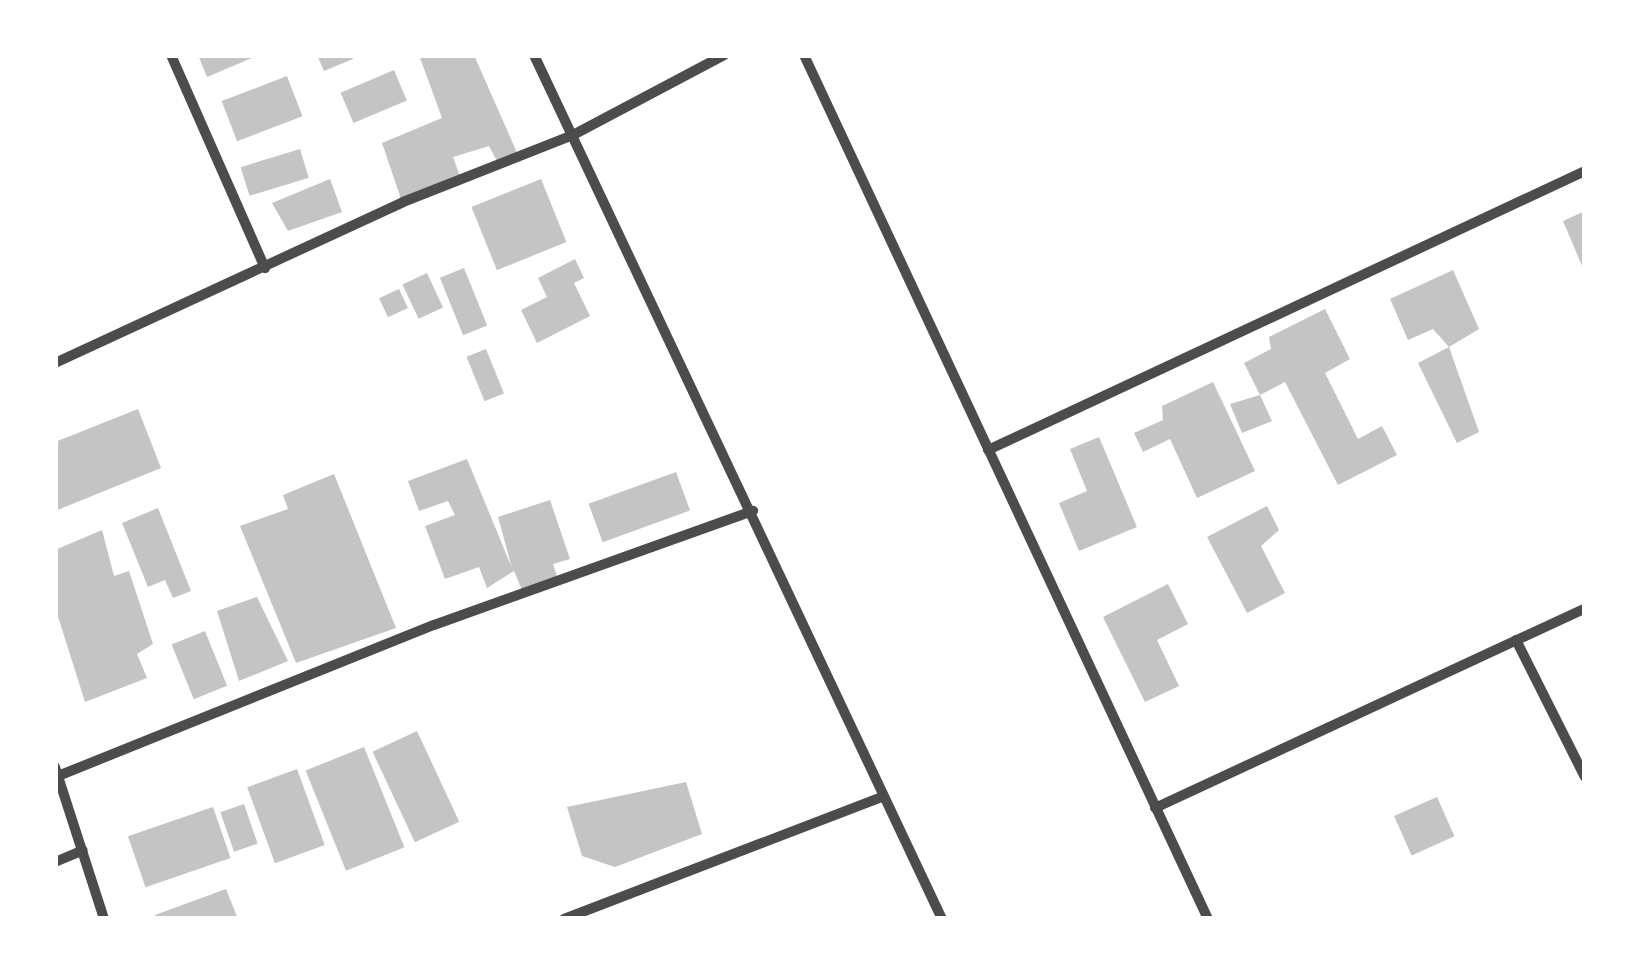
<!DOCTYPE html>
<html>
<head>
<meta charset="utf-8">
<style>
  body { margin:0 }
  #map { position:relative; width:1640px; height:974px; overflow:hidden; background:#fff; font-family:Quicksand,sans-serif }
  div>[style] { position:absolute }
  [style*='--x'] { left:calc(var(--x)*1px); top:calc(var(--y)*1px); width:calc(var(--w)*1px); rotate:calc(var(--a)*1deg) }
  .building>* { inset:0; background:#c4c4c4; transform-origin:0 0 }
  .minor>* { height:10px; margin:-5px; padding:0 5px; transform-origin:5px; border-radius:5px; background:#4c4c4c }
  span { translate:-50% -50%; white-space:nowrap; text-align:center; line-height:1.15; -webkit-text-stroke:8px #fff; paint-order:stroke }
  .frame { position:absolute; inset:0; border:58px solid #fff; pointer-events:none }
</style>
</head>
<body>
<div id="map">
  <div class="building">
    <div style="clip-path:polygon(198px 55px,259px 55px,207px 77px)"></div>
    <div style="clip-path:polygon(317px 55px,351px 55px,353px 59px,324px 71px)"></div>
    <div style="clip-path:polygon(419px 55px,474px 55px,518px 155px,498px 163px,489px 146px,453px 157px,461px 179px,401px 199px,382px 143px,442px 118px)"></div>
    <div style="left:394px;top:70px;width:33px;height:58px;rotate:67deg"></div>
    <div style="left:287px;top:76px;width:43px;height:70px;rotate:69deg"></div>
    <div style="left:300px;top:149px;width:30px;height:62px;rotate:73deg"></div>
    <div style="clip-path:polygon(330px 179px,342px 212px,288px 231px,272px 203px)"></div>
    <div style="left:541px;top:179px;width:68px;height:75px;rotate:68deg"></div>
    <div style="clip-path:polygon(1585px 211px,1585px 273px,1563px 221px)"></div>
    <div style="clip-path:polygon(575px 259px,584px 278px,574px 283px,590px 316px,537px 343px,521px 310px,547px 297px,538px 278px)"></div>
    <div style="left:464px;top:268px;width:62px;height:26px;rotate:68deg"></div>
    <div style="clip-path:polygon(1453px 270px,1479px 329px,1449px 347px,1433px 329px,1408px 340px,1390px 299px)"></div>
    <div style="left:427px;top:273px;width:38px;height:27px;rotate:65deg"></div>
    <div style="left:399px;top:289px;width:21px;height:22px;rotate:65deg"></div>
    <div style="clip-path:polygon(1325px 309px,1350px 359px,1325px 373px,1358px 439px,1382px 426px,1397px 455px,1338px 485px,1285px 382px,1260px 395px,1244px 363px,1271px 349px,1269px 337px)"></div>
    <div style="clip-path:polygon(1449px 347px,1479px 432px,1457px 443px,1418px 363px)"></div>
    <div style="left:486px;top:349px;width:48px;height:21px;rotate:68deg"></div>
    <div style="clip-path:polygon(1213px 382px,1255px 471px,1197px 498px,1170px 439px,1143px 452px,1134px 433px,1163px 420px,1162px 406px)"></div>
    <div style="clip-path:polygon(1260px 395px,1272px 421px,1242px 433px,1230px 404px)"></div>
    <div style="clip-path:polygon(138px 409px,161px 468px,55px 511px,55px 442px)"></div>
    <div style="clip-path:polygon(1099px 437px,1137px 527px,1079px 551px,1059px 503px,1087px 491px,1070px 449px)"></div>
    <div style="clip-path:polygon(467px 459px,512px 568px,498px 517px,550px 500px,570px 559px,553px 564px,557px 576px,522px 590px,514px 571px,487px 588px,479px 567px,445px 579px,425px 526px,455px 515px,448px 501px,419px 511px,408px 481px)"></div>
    <div style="left:676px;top:472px;width:41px;height:93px;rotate:70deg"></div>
    <div style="clip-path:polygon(334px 474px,396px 628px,296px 663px,240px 526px,288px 509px,283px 495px)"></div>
    <div style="clip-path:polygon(1267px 506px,1279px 530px,1261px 546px,1285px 593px,1247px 613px,1207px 537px)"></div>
    <div style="clip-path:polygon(158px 508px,191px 591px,173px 598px,165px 580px,148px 587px,122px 523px)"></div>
    <div style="clip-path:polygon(102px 530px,114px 576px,129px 571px,153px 644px,137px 654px,147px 678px,85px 702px,55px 607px,55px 550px)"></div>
    <div style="clip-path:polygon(1168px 584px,1188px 624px,1157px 640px,1179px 686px,1145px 702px,1103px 617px)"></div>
    <div style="clip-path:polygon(257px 597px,288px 661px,239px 681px,217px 611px)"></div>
    <div style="left:205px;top:631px;width:59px;height:36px;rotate:68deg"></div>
    <div style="left:417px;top:731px;width:100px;height:49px;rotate:65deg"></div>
    <div style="left:364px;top:747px;width:108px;height:63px;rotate:68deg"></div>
    <div style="left:297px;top:769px;width:81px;height:53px;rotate:70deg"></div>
    <div style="clip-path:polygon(686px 782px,702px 834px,615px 867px,582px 856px,567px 807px)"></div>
    <div style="left:1437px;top:797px;width:43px;height:47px;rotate:66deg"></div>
    <div style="left:244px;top:804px;width:42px;height:25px;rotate:71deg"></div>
    <div style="left:213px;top:807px;width:54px;height:90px;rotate:71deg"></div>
    <div style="clip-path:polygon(226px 889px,238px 919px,157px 919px,155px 915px)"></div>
  </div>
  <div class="minor">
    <div style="--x:171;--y:55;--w:233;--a:66.2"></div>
    <div style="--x:534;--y:55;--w:955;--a:64.72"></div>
    <div style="--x:804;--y:55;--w:954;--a:64.94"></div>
    <div style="--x:55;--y:363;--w:383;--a:-24.8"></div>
    <div style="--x:403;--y:202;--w:183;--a:-21.5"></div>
    <div style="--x:573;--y:135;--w:171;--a:-27.9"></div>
    <div style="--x:988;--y:450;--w:659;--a:-25.05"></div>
    <div style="--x:1516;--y:640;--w:153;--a:63.3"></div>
    <div style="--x:55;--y:767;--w:160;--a:72.1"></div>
    <div style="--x:58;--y:776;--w:405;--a:-21.9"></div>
    <div style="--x:434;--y:625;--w:339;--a:-19.7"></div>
    <div style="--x:1155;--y:808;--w:474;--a:-24.9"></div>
    <div style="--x:55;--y:862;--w:30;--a:-23"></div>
    <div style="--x:564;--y:919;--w:338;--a:-21"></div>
  </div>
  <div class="frame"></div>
</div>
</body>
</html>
